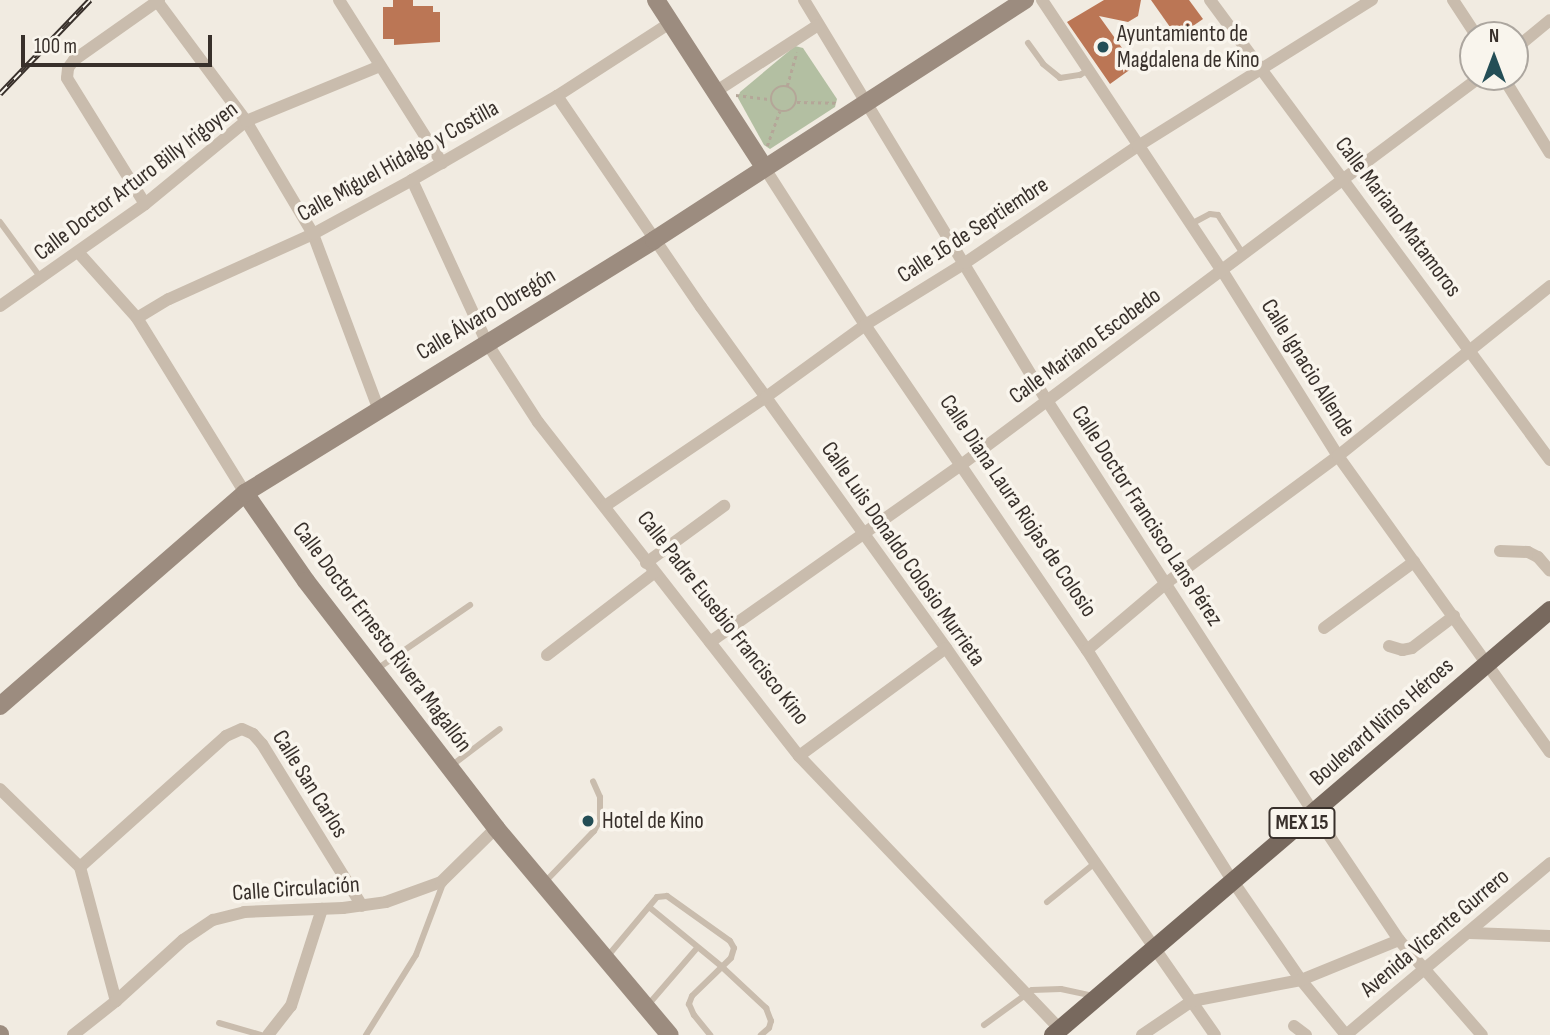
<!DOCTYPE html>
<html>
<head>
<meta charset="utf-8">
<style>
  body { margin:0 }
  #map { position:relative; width:1550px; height:1035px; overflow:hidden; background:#f1ebe1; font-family:"Sofia Sans Condensed",sans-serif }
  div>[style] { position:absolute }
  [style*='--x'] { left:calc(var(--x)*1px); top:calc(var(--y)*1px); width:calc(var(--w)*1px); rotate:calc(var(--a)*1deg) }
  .green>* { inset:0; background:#b3bfa2 }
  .building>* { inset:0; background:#bb7655 }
  .path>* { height:2.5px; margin-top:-1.25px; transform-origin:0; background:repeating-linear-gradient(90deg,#b4a698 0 3.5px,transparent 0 7px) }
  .path>.ring { margin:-1.25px; padding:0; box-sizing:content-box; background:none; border:2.5px solid #b4a698; border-radius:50% }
  .lane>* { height:6px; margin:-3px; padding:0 3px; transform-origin:3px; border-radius:3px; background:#c9bcad }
  .street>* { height:12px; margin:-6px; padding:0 6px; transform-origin:6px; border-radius:6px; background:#c9bcad }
  .secondary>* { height:18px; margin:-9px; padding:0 9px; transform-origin:9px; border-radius:9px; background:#9c8c7f }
  .primary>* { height:18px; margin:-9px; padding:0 9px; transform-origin:9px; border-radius:9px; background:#78695e }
  .rail>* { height:6px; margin-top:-3px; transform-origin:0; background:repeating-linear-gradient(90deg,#f9f5ed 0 10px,#38302b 0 20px); box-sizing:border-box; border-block:2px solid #38302b }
  .dots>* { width:19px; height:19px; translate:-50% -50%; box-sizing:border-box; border:4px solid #f9f5ed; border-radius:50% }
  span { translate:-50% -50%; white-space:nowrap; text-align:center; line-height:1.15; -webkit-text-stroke:7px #f9f5ed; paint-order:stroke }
  .shield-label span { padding:2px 5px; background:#f9f5ed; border:2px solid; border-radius:5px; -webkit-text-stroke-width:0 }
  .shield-label { font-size:21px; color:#38302b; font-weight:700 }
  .poi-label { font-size:23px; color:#38302b }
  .left { translate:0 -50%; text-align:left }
  .street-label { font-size:23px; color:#38302b }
  .north { position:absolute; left:1459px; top:21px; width:70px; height:70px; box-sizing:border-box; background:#f9f5ed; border:2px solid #aca69f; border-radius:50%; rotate:0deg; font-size:19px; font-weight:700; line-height:28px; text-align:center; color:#38302b }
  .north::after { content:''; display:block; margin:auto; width:24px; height:32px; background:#244e56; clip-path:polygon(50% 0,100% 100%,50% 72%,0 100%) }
  .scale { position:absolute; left:21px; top:35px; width:191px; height:32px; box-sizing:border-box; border:4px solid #38302b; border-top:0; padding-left:9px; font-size:21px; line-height:24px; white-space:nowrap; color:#38302b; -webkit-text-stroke:5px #f9f5ed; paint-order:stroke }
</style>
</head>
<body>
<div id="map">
  <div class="green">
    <div style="clip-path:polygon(795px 46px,803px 48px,837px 99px,835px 107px,770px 149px,764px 145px,738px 98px,740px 92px)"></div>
  </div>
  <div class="building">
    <div style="clip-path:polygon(393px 0,413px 0,413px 6px,433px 6px,433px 12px,440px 12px,440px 42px,394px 45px,394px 39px,383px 39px,383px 7px,393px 7px)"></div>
    <div style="clip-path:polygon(1104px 0,1141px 0,1138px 16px,1128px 22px,1099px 16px,1135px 66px,1110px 84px,1067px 22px)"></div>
    <div style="clip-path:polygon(1151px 0,1189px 0,1203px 19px,1177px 37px)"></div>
  </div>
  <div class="path">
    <div style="--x:787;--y:86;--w:35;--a:-74"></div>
    <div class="ring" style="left:771px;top:86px;width:23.5px;height:23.5px"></div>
    <div style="--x:736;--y:95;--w:35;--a:7"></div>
    <div style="--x:797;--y:102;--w:39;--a:1"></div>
    <div style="--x:767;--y:146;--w:37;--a:-70"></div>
  </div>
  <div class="lane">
    <div style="--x:1028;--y:43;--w:26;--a:54"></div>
    <div style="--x:1043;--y:64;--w:22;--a:39"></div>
    <div style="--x:1060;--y:78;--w:20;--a:-9"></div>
    <div style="--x:1080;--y:75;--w:9;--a:-32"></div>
    <div style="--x:0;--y:222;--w:69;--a:53.8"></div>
    <div style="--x:1191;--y:224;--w:21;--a:-28"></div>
    <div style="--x:1210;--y:214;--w:8;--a:7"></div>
    <div style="--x:1218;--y:215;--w:46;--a:57.3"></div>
    <div style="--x:377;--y:669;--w:113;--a:-34.5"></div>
    <div style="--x:451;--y:766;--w:61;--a:-37.1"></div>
    <div style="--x:544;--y:883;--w:72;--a:-46.1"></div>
    <div style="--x:594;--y:831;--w:13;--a:-61"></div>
    <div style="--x:600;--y:820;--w:23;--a:-90"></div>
    <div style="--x:600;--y:797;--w:17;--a:-114"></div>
    <div style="--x:1047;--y:902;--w:62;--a:-39.1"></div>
    <div style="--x:649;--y:907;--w:93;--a:39.3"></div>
    <div style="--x:721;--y:966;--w:62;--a:43"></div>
    <div style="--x:766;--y:1008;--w:14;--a:69"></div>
    <div style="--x:771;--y:1021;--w:7;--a:106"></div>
    <div style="--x:769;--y:1028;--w:11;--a:139"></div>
    <div style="--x:607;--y:957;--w:78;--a:-50.2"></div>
    <div style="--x:657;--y:897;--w:10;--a:-6"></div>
    <div style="--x:667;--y:896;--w:77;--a:35.5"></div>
    <div style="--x:730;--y:941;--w:8;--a:60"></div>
    <div style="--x:734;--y:948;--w:10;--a:107"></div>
    <div style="--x:731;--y:958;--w:54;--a:135.7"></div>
    <div style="--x:692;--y:996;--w:9;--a:111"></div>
    <div style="--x:689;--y:1004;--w:12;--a:66"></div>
    <div style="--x:694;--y:1015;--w:26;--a:51"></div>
    <div style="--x:648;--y:1005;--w:75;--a:-49.3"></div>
    <div style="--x:219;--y:1023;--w:44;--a:15.9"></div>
    <div style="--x:984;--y:1025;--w:59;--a:-36.1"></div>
    <div style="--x:1032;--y:990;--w:29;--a:-2"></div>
    <div style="--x:1061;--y:989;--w:34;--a:12"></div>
    <div style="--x:366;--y:1035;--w:94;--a:-58"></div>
    <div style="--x:416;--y:955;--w:79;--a:-69.3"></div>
  </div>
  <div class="street">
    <div style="--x:339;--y:0;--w:193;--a:57.7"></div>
    <div style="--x:804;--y:0;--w:467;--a:58.8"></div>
    <div style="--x:1046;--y:399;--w:493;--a:57.1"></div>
    <div style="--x:1314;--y:813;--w:153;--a:56.2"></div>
    <div style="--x:1399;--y:940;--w:126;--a:48.9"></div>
    <div style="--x:1042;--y:0;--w:327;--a:56.4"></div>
    <div style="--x:1223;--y:272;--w:217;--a:58"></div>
    <div style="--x:1338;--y:456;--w:364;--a:54.4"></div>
    <div style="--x:1210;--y:0;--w:572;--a:53.53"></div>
    <div style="--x:1453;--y:0;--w:42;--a:56.7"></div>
    <div style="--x:157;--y:1;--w:149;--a:53.4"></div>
    <div style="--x:246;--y:121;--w:131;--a:59.3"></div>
    <div style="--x:313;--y:234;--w:186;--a:69.5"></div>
    <div style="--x:1515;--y:49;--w:45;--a:-39.6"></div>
    <div style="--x:1503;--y:77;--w:89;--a:58.3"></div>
    <div style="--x:715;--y:92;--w:123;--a:-33"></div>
    <div style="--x:557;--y:96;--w:255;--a:55.7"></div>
    <div style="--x:701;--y:307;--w:420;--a:54.3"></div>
    <div style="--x:946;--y:648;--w:471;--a:55.2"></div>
    <div style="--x:764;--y:167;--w:188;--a:57.4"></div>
    <div style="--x:865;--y:325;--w:394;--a:55.7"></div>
    <div style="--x:1087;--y:650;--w:272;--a:57.8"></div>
    <div style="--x:1232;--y:880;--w:121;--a:55.4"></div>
    <div style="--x:1301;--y:980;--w:71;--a:50.7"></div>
    <div style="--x:412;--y:180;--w:179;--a:65.3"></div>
    <div style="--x:487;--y:343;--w:94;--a:57.2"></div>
    <div style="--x:538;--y:422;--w:424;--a:52"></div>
    <div style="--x:799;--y:756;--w:378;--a:46.3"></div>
    <div style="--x:145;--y:204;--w:148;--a:-121.8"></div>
    <div style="--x:67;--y:78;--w:10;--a:-84"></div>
    <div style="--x:68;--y:68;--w:10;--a:-53"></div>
    <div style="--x:74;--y:60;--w:104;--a:-35.2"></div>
    <div style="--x:78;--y:252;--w:89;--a:48.2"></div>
    <div style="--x:137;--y:318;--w:206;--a:58.3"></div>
    <div style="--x:0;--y:306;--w:177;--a:-35.1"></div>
    <div style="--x:145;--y:204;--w:131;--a:-39.4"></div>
    <div style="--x:246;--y:121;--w:145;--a:-22.3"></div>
    <div style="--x:137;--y:318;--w:37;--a:-31"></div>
    <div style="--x:169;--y:299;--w:158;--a:-24.3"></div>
    <div style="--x:313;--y:234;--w:113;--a:-28.6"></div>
    <div style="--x:412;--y:180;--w:168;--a:-30.1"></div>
    <div style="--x:557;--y:96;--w:135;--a:-32.9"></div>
    <div style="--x:605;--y:506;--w:194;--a:-34.1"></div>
    <div style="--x:766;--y:397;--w:122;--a:-36"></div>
    <div style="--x:865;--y:325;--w:118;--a:-31.8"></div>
    <div style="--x:965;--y:263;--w:209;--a:-34.1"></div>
    <div style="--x:1138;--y:146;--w:276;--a:-32"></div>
    <div style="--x:1500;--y:551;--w:28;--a:2"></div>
    <div style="--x:1528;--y:552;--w:11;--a:27"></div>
    <div style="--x:1538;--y:557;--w:18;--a:49"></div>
    <div style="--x:646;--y:563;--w:97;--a:-36.2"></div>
    <div style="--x:1324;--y:628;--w:112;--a:-36.3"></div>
    <div style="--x:710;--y:642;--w:307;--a:-35.2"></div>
    <div style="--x:961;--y:465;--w:648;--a:-36.78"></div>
    <div style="--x:1389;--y:646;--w:14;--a:17"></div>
    <div style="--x:1402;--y:650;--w:10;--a:-11"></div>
    <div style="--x:1412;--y:648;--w:53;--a:-37.3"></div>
    <div style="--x:1087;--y:650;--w:102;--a:-40.2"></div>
    <div style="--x:1165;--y:584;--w:215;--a:-36.5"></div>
    <div style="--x:1338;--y:456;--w:272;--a:-38.7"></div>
    <div style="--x:547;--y:655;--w:135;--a:-37.5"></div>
    <div style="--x:799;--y:756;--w:182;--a:-36.3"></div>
    <div style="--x:0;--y:789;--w:112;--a:44.3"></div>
    <div style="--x:80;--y:867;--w:139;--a:75"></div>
    <div style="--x:80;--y:867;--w:196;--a:-41.9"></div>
    <div style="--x:226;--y:736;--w:17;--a:-24"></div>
    <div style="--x:242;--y:729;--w:12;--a:24"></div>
    <div style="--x:253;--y:734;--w:13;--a:48"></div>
    <div style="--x:262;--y:744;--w:190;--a:58.3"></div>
    <div style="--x:1470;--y:933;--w:80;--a:2.1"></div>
    <div style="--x:1294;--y:1026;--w:15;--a:37"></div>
    <div style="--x:73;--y:1035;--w:55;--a:-38.3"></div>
    <div style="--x:116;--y:1001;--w:91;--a:-42.3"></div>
    <div style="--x:183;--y:940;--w:36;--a:-34"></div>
    <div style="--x:213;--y:920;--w:32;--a:-14"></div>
    <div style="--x:244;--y:912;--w:99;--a:-2.3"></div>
    <div style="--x:343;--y:908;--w:43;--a:-7.9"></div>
    <div style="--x:386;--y:902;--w:59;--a:-20"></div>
    <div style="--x:441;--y:882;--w:77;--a:-44.5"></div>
    <div style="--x:268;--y:1035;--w:37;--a:-52"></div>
    <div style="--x:291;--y:1006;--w:102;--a:-72.3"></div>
    <div style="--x:1142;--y:1035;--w:60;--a:-34.2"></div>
    <div style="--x:1192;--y:1001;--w:111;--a:-10.9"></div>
    <div style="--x:1301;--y:980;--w:106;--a:-22.2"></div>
    <div style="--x:1346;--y:1035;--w:267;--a:-40.1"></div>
  </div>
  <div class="secondary">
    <div style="--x:656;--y:0;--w:199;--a:57.1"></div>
    <div style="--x:245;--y:493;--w:107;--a:55.3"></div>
    <div style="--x:306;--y:581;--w:312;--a:52.4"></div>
    <div style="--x:496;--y:828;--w:270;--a:50"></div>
    <div style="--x:0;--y:706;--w:325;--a:-41"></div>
    <div style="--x:245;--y:493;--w:481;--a:-31.7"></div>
    <div style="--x:654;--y:240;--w:442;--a:-32.9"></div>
    <div style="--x:0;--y:1034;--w:1;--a:90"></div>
  </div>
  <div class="primary">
    <div style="--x:1053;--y:1035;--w:654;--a:-40.53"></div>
  </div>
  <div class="rail">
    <div style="--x:0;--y:94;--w:130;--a:-46.2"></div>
  </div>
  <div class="dots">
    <div style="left:1103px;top:47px;background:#244e56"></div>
    <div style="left:588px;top:821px;background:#244e56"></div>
  </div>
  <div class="shield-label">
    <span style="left:1302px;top:823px">MEX 15</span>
  </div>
  <div class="poi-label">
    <span class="left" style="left:1117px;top:47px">Ayuntamiento de<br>Magdalena de Kino</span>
    <span class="left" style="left:602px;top:821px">Hotel de Kino</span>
  </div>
  <div class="street-label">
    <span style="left:398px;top:161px;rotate:-29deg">Calle Miguel Hidalgo y Costilla</span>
    <span style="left:136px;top:181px;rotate:-37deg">Calle Doctor Arturo Billy Irigoyen</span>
    <span style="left:1398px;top:217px;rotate:53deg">Calle Mariano Matamoros</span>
    <span style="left:973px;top:230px;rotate:-33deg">Calle 16 de Septiembre</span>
    <span style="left:486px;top:314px;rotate:-31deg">Calle Álvaro Obregón</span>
    <span style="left:1085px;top:346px;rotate:-36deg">Calle Mariano Escobedo</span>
    <span style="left:1308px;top:368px;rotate:58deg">Calle Ignacio Allende</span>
    <span style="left:1018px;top:506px;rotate:56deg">Calle Diana Laura Riojas de Colosio</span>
    <span style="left:1147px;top:516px;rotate:57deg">Calle Doctor Francisco Lans Pérez</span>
    <span style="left:903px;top:554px;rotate:55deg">Calle Luis Donaldo Colosio Murrieta</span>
    <span style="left:723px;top:618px;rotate:52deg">Calle Padre Eusebio Francisco Kino</span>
    <span style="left:382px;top:637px;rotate:53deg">Calle Doctor Ernesto Rivera Magallón</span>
    <span style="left:1382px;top:722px;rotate:-41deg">Boulevard Niños Héroes</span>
    <span style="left:310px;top:784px;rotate:58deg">Calle San Carlos</span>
    <span style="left:296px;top:889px;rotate:-4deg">Calle Circulación</span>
    <span style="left:1435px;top:933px;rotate:-40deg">Avenida Vicente Gurrero</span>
  </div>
  <div class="north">N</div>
  <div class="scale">100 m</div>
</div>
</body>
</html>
